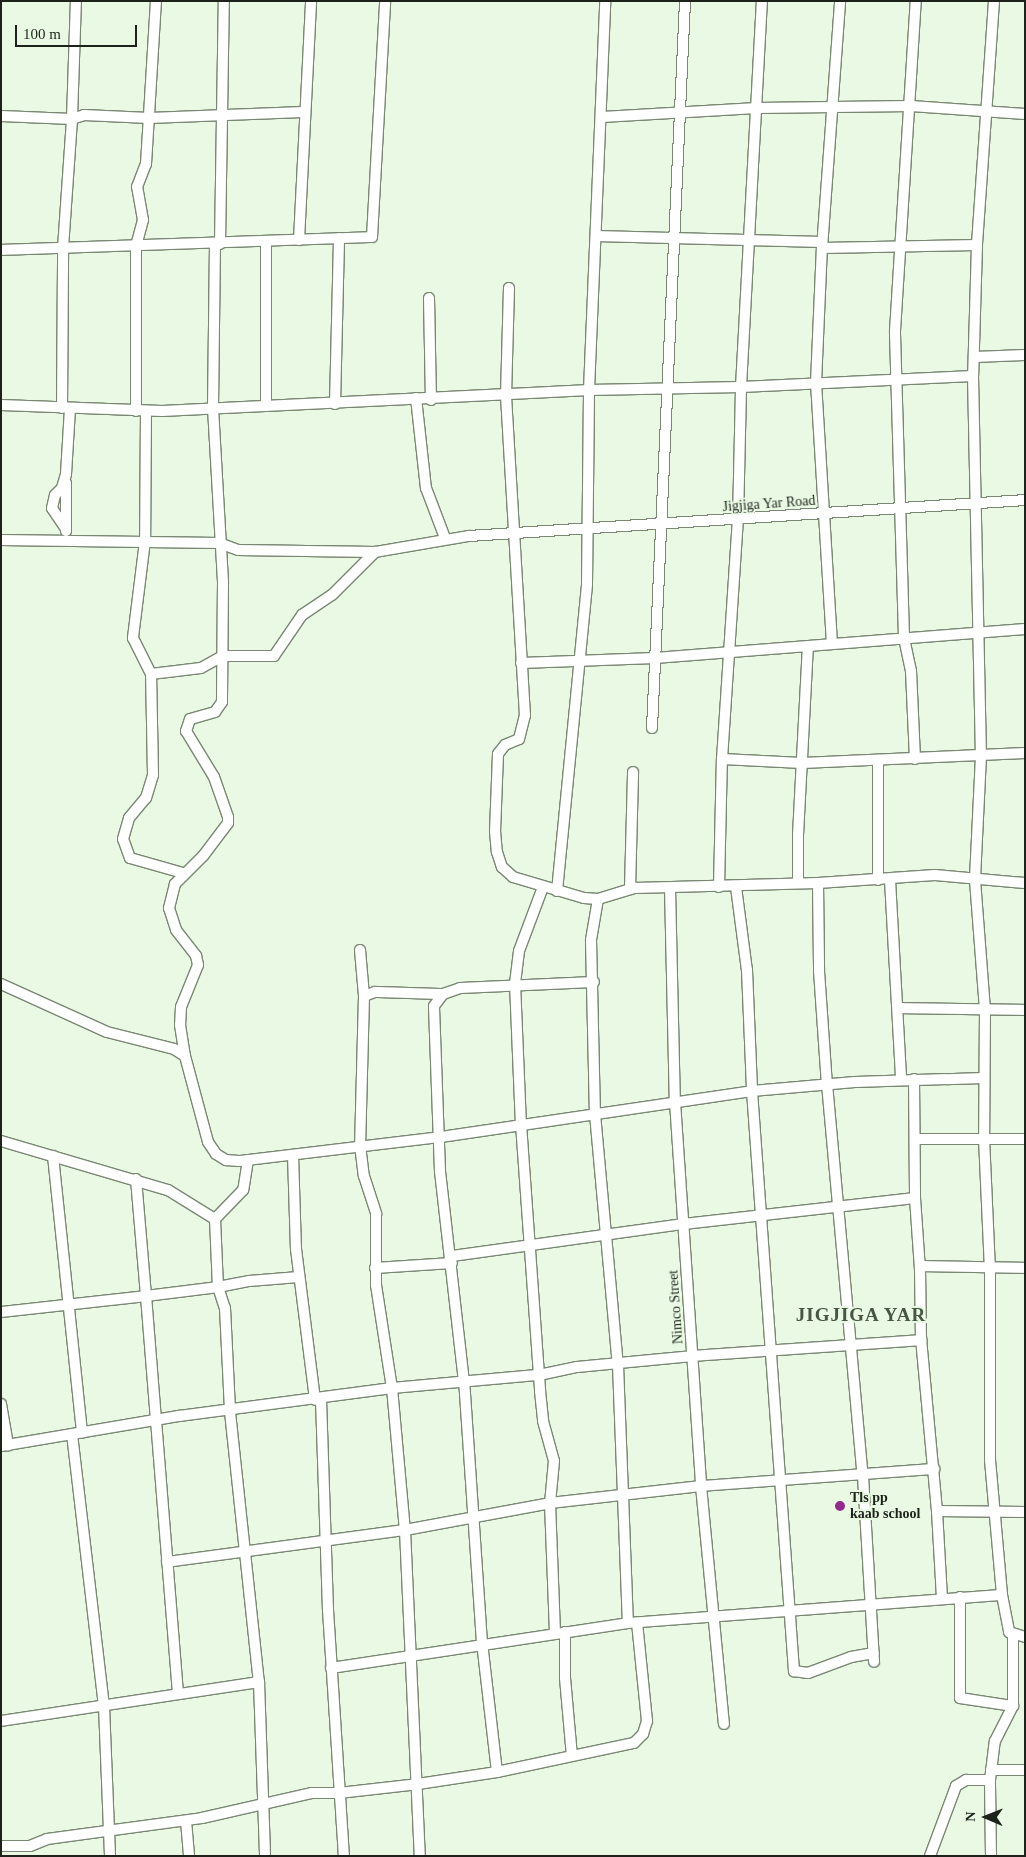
<!DOCTYPE html>
<html>
<head>
<meta charset="utf-8">
<style>
  body { margin:0 }
  #map { position:relative; width:1026px; height:1857px; overflow:hidden; background:#e9f9e4; font-family:"Times New Roman",serif }
  div>[style] { position:absolute }
  [style*='--x'] { left:calc(var(--x)*1px); top:calc(var(--y)*1px); width:calc(var(--w)*1px); rotate:calc(var(--a)*1deg) }
  .roads { filter:drop-shadow(1px 0 #798773) drop-shadow(-1px 0 #798773) drop-shadow(0 1px #798773) drop-shadow(0 -1px #798773) }
  .street>* { height:10px; margin:-5px; padding:0 5px; transform-origin:5px; border-radius:5px; background:#fff }
  .dots>* { width:14px; height:14px; translate:-50% -50%; box-sizing:border-box; border:2px solid #e9f9e4; border-radius:50% }
  span { translate:-50% -50%; white-space:nowrap; text-align:center; line-height:1.15; -webkit-text-stroke:4px #e9f9e4; paint-order:stroke }
  .street-label { font-size:14px; color:#1d231b }
  .poi-label { font-size:14px; color:#1d231b; font-weight:700 }
  .left { translate:0 -50%; text-align:left }
  .district-label { font-size:19px; color:#485543; font-weight:700; letter-spacing:1px }
  .frame { position:absolute; inset:0; border:2px solid #1d231b; pointer-events:none }
  .north { position:absolute; left:961px; top:1792px; width:50px; height:50px; -webkit-text-stroke:4px #e9f9e4; paint-order:stroke; rotate:271deg; font-size:14px; font-weight:700; line-height:20px; text-align:center; color:#1d231b }
  .north::after { content:''; display:block; margin:auto; width:18px; height:22px; background:#1d231b; clip-path:polygon(50% 0,100% 100%,50% 72%,0 100%) }
  .scale { position:absolute; left:15px; top:25px; width:122px; height:22px; box-sizing:border-box; border:2px solid #1d231b; border-top:0; padding-left:6px; font-size:15px; line-height:18px; white-space:nowrap; color:#1d231b; -webkit-text-stroke:4px #e9f9e4; paint-order:stroke }
</style>
</head>
<body>
<div id="map">
  <div class="roads">
    <div class="street">
      <div style="--x:994;--y:1;--w:245;--a:94"></div>
      <div style="--x:977;--y:245;--w:131;--a:91.7"></div>
      <div style="--x:973;--y:376;--w:380;--a:88.8"></div>
      <div style="--x:981;--y:756;--w:124;--a:92.8"></div>
      <div style="--x:975;--y:880;--w:130;--a:85.6"></div>
      <div style="--x:985;--y:1010;--w:128;--a:90.4"></div>
      <div style="--x:984;--y:1138;--w:130;--a:87.4"></div>
      <div style="--x:990;--y:1268;--w:192;--a:90"></div>
      <div style="--x:990;--y:1460;--w:136;--a:84.9"></div>
      <div style="--x:1002;--y:1595;--w:38;--a:79"></div>
      <div style="--x:1009;--y:1632;--w:17;--a:17"></div>
      <div style="--x:1;--y:116;--w:71;--a:2.4"></div>
      <div style="--x:72;--y:119;--w:118;--a:-88.1"></div>
      <div style="--x:602;--y:117;--w:155;--a:-3.3"></div>
      <div style="--x:757;--y:108;--w:154;--a:-0.7"></div>
      <div style="--x:911;--y:106;--w:114;--a:4"></div>
      <div style="--x:596;--y:236;--w:226;--a:1.5"></div>
      <div style="--x:299;--y:240;--w:239;--a:-87.1"></div>
      <div style="--x:215;--y:244;--w:164;--a:90.7"></div>
      <div style="--x:213;--y:408;--w:175;--a:86.7"></div>
      <div style="--x:223;--y:583;--w:119;--a:90.5"></div>
      <div style="--x:222;--y:702;--w:12;--a:125"></div>
      <div style="--x:215;--y:712;--w:26;--a:164"></div>
      <div style="--x:190;--y:719;--w:13;--a:108"></div>
      <div style="--x:186;--y:731;--w:54;--a:58.7"></div>
      <div style="--x:214;--y:777;--w:42;--a:70.7"></div>
      <div style="--x:228;--y:817;--w:6;--a:90"></div>
      <div style="--x:228;--y:823;--w:41;--a:127.1"></div>
      <div style="--x:203;--y:856;--w:40;--a:135"></div>
      <div style="--x:175;--y:884;--w:25;--a:104"></div>
      <div style="--x:169;--y:908;--w:23;--a:72"></div>
      <div style="--x:176;--y:930;--w:33;--a:52"></div>
      <div style="--x:196;--y:956;--w:9;--a:77"></div>
      <div style="--x:198;--y:965;--w:45;--a:112"></div>
      <div style="--x:181;--y:1007;--w:18;--a:93"></div>
      <div style="--x:180;--y:1025;--w:31;--a:81"></div>
      <div style="--x:185;--y:1056;--w:89;--a:75"></div>
      <div style="--x:208;--y:1142;--w:14;--a:56"></div>
      <div style="--x:216;--y:1154;--w:12;--a:31"></div>
      <div style="--x:226;--y:1160;--w:13;--a:4"></div>
      <div style="--x:239;--y:1161;--w:203;--a:-6.8"></div>
      <div style="--x:441;--y:1137;--w:314;--a:-8.4"></div>
      <div style="--x:752;--y:1091;--w:103;--a:-5"></div>
      <div style="--x:855;--y:1082;--w:129;--a:-1.8"></div>
      <div style="--x:220;--y:244;--w:243;--a:-89.1"></div>
      <div style="--x:822;--y:248;--w:155;--a:-1.1"></div>
      <div style="--x:1;--y:250;--w:371;--a:-2"></div>
      <div style="--x:372;--y:237;--w:236;--a:-86.8"></div>
      <div style="--x:509;--y:288;--w:108;--a:91.6"></div>
      <div style="--x:506;--y:396;--w:320;--a:86.6"></div>
      <div style="--x:525;--y:715;--w:25;--a:104"></div>
      <div style="--x:519;--y:739;--w:15;--a:157"></div>
      <div style="--x:505;--y:745;--w:11;--a:128"></div>
      <div style="--x:498;--y:754;--w:77;--a:92.2"></div>
      <div style="--x:495;--y:831;--w:21;--a:85"></div>
      <div style="--x:497;--y:852;--w:16;--a:72"></div>
      <div style="--x:502;--y:867;--w:15;--a:42"></div>
      <div style="--x:513;--y:877;--w:74;--a:16.5"></div>
      <div style="--x:584;--y:898;--w:14;--a:4"></div>
      <div style="--x:598;--y:899;--w:39;--a:-17"></div>
      <div style="--x:635;--y:888;--w:183;--a:-1.6"></div>
      <div style="--x:818;--y:883;--w:117;--a:-3.9"></div>
      <div style="--x:935;--y:875;--w:90;--a:5.1"></div>
      <div style="--x:429;--y:298;--w:102;--a:88.9"></div>
      <div style="--x:974;--y:357;--w:51;--a:-2.2"></div>
      <div style="--x:416;--y:398;--w:91;--a:83.7"></div>
      <div style="--x:426;--y:488;--w:53;--a:69.2"></div>
      <div style="--x:335;--y:404;--w:166;--a:-88.6"></div>
      <div style="--x:1;--y:405;--w:161;--a:2.1"></div>
      <div style="--x:162;--y:411;--w:428;--a:-2.8"></div>
      <div style="--x:589;--y:390;--w:152;--a:-1.1"></div>
      <div style="--x:741;--y:387;--w:232;--a:-2.7"></div>
      <div style="--x:266;--y:406;--w:164;--a:-90"></div>
      <div style="--x:62;--y:408;--w:160;--a:-89.6"></div>
      <div style="--x:63;--y:248;--w:129;--a:-86"></div>
      <div style="--x:72;--y:119;--w:13;--a:-18"></div>
      <div style="--x:84;--y:115;--w:65;--a:2.6"></div>
      <div style="--x:149;--y:118;--w:154;--a:-2.2"></div>
      <div style="--x:136;--y:411;--w:165;--a:-90"></div>
      <div style="--x:136;--y:246;--w:27;--a:-75"></div>
      <div style="--x:143;--y:220;--w:34;--a:-100"></div>
      <div style="--x:137;--y:187;--w:25;--a:-69"></div>
      <div style="--x:146;--y:164;--w:163;--a:-86.5"></div>
      <div style="--x:146;--y:411;--w:130;--a:90.4"></div>
      <div style="--x:145;--y:541;--w:98;--a:97.1"></div>
      <div style="--x:133;--y:638;--w:40;--a:63.4"></div>
      <div style="--x:66;--y:529;--w:25;--a:-124"></div>
      <div style="--x:52;--y:508;--w:13;--a:-77"></div>
      <div style="--x:55;--y:495;--w:10;--a:-45"></div>
      <div style="--x:62;--y:488;--w:15;--a:-74"></div>
      <div style="--x:66;--y:474;--w:66;--a:-86.5"></div>
      <div style="--x:66;--y:531;--w:48;--a:-90"></div>
      <div style="--x:1;--y:540;--w:218;--a:0.8"></div>
      <div style="--x:219;--y:543;--w:20;--a:20"></div>
      <div style="--x:238;--y:550;--w:137;--a:0.8"></div>
      <div style="--x:832;--y:644;--w:261;--a:-93.5"></div>
      <div style="--x:816;--y:383;--w:135;--a:-87.5"></div>
      <div style="--x:822;--y:248;--w:248;--a:-85.8"></div>
      <div style="--x:521;--y:663;--w:134;--a:-2.1"></div>
      <div style="--x:655;--y:658;--w:371;--a:-4.5"></div>
      <div style="--x:652;--y:728;--w:728;--a:-87.4"></div>
      <div style="--x:722;--y:759;--w:80;--a:2.9"></div>
      <div style="--x:802;--y:763;--w:223;--a:-2.6"></div>
      <div style="--x:915;--y:759;--w:88;--a:-92.6"></div>
      <div style="--x:911;--y:671;--w:35;--a:-102"></div>
      <div style="--x:904;--y:637;--w:306;--a:-91.7"></div>
      <div style="--x:895;--y:331;--w:331;--a:-86.4"></div>
      <div style="--x:183;--y:873;--w:55;--a:-164.2"></div>
      <div style="--x:130;--y:858;--w:20;--a:-110"></div>
      <div style="--x:123;--y:839;--w:22;--a:-74"></div>
      <div style="--x:129;--y:818;--w:26;--a:-50"></div>
      <div style="--x:146;--y:798;--w:24;--a:-73"></div>
      <div style="--x:153;--y:775;--w:101;--a:-91.1"></div>
      <div style="--x:151;--y:674;--w:50;--a:-6.8"></div>
      <div style="--x:201;--y:668;--w:25;--a:-29"></div>
      <div style="--x:223;--y:656;--w:51;--a:0"></div>
      <div style="--x:274;--y:656;--w:50;--a:-55.7"></div>
      <div style="--x:302;--y:615;--w:36;--a:-34"></div>
      <div style="--x:332;--y:595;--w:61;--a:-45"></div>
      <div style="--x:375;--y:552;--w:95;--a:-9.7"></div>
      <div style="--x:469;--y:536;--w:557;--a:-3.7"></div>
      <div style="--x:878;--y:880;--w:120;--a:-90"></div>
      <div style="--x:890;--y:880;--w:199;--a:86.8"></div>
      <div style="--x:798;--y:883;--w:48;--a:-90"></div>
      <div style="--x:798;--y:835;--w:189;--a:-87"></div>
      <div style="--x:818;--y:883;--w:88;--a:89.3"></div>
      <div style="--x:819;--y:971;--w:113;--a:86"></div>
      <div style="--x:827;--y:1084;--w:394;--a:84.8"></div>
      <div style="--x:863;--y:1476;--w:186;--a:86.6"></div>
      <div style="--x:543;--y:887;--w:68;--a:110.6"></div>
      <div style="--x:519;--y:951;--w:32;--a:97"></div>
      <div style="--x:515;--y:983;--w:141;--a:87.6"></div>
      <div style="--x:521;--y:1124;--w:268;--a:85.9"></div>
      <div style="--x:540;--y:1391;--w:30;--a:84"></div>
      <div style="--x:543;--y:1421;--w:41;--a:74.6"></div>
      <div style="--x:554;--y:1461;--w:42;--a:95.4"></div>
      <div style="--x:550;--y:1503;--w:131;--a:87.8"></div>
      <div style="--x:719;--y:887;--w:128;--a:-88.7"></div>
      <div style="--x:722;--y:759;--w:239;--a:-86.2"></div>
      <div style="--x:738;--y:521;--w:134;--a:-88.7"></div>
      <div style="--x:741;--y:387;--w:387;--a:-86.9"></div>
      <div style="--x:736;--y:887;--w:84;--a:82.5"></div>
      <div style="--x:747;--y:970;--w:121;--a:87.6"></div>
      <div style="--x:752;--y:1091;--w:582;--a:85.86"></div>
      <div style="--x:794;--y:1671;--w:14;--a:8"></div>
      <div style="--x:808;--y:1673;--w:46;--a:-20.4"></div>
      <div style="--x:851;--y:1657;--w:23;--a:-10"></div>
      <div style="--x:670;--y:888;--w:214;--a:88.7"></div>
      <div style="--x:675;--y:1102;--w:385;--a:86.1"></div>
      <div style="--x:701;--y:1486;--w:239;--a:84.5"></div>
      <div style="--x:630;--y:889;--w:117;--a:-88.5"></div>
      <div style="--x:557;--y:891;--w:308;--a:-84.4"></div>
      <div style="--x:587;--y:584;--w:194;--a:-89.4"></div>
      <div style="--x:589;--y:390;--w:389;--a:-87.6"></div>
      <div style="--x:598;--y:899;--w:42;--a:99.7"></div>
      <div style="--x:591;--y:940;--w:174;--a:88.7"></div>
      <div style="--x:595;--y:1114;--w:252;--a:84.8"></div>
      <div style="--x:618;--y:1365;--w:258;--a:87.8"></div>
      <div style="--x:360;--y:950;--w:46;--a:85"></div>
      <div style="--x:364;--y:996;--w:149;--a:91.5"></div>
      <div style="--x:360;--y:1145;--w:31;--a:83"></div>
      <div style="--x:364;--y:1176;--w:40;--a:72"></div>
      <div style="--x:376;--y:1214;--w:71;--a:90"></div>
      <div style="--x:376;--y:1285;--w:104;--a:81.2"></div>
      <div style="--x:392;--y:1388;--w:143;--a:84.8"></div>
      <div style="--x:405;--y:1530;--w:326;--a:87.4"></div>
      <div style="--x:1;--y:984;--w:116;--a:24.4"></div>
      <div style="--x:107;--y:1032;--w:69;--a:14.2"></div>
      <div style="--x:174;--y:1049;--w:13;--a:32"></div>
      <div style="--x:364;--y:996;--w:12;--a:-20"></div>
      <div style="--x:375;--y:992;--w:68;--a:1.7"></div>
      <div style="--x:899;--y:1008;--w:126;--a:0.9"></div>
      <div style="--x:914;--y:1079;--w:119;--a:89.5"></div>
      <div style="--x:915;--y:1198;--w:71;--a:86"></div>
      <div style="--x:915;--y:1139;--w:110;--a:0"></div>
      <div style="--x:1;--y:1141;--w:174;--a:16.4"></div>
      <div style="--x:168;--y:1190;--w:55;--a:31.7"></div>
      <div style="--x:293;--y:1155;--w:94;--a:88.2"></div>
      <div style="--x:296;--y:1249;--w:152;--a:82.8"></div>
      <div style="--x:53;--y:1156;--w:278;--a:84"></div>
      <div style="--x:248;--y:1160;--w:30;--a:99"></div>
      <div style="--x:243;--y:1190;--w:40;--a:134"></div>
      <div style="--x:215;--y:1219;--w:68;--a:87.5"></div>
      <div style="--x:218;--y:1287;--w:32;--a:-11"></div>
      <div style="--x:249;--y:1281;--w:50;--a:-4.6"></div>
      <div style="--x:136;--y:1179;--w:117;--a:85.1"></div>
      <div style="--x:146;--y:1296;--w:73;--a:-7.1"></div>
      <div style="--x:218;--y:1287;--w:22;--a:72"></div>
      <div style="--x:225;--y:1308;--w:104;--a:87.2"></div>
      <div style="--x:230;--y:1412;--w:272;--a:83.9"></div>
      <div style="--x:259;--y:1682;--w:174;--a:88"></div>
      <div style="--x:452;--y:1256;--w:234;--a:-7.9"></div>
      <div style="--x:684;--y:1224;--w:232;--a:-6.4"></div>
      <div style="--x:375;--y:1268;--w:77;--a:-3.7"></div>
      <div style="--x:1;--y:1312;--w:146;--a:-6.3"></div>
      <div style="--x:146;--y:1296;--w:399;--a:85.4"></div>
      <div style="--x:321;--y:1399;--w:211;--a:88.1"></div>
      <div style="--x:328;--y:1610;--w:247;--a:86.3"></div>
      <div style="--x:1;--y:1404;--w:42;--a:80.3"></div>
      <div style="--x:72;--y:1434;--w:274;--a:83.3"></div>
      <div style="--x:104;--y:1706;--w:150;--a:87.7"></div>
      <div style="--x:1;--y:1446;--w:181;--a:-9.6"></div>
      <div style="--x:179;--y:1416;--w:215;--a:-7.5"></div>
      <div style="--x:392;--y:1388;--w:148;--a:-5.1"></div>
      <div style="--x:539;--y:1375;--w:39;--a:-12"></div>
      <div style="--x:577;--y:1367;--w:117;--a:-5.4"></div>
      <div style="--x:693;--y:1356;--w:229;--a:-4"></div>
      <div style="--x:937;--y:1511;--w:88;--a:0.7"></div>
      <div style="--x:167;--y:1562;--w:240;--a:-7.7"></div>
      <div style="--x:405;--y:1530;--w:147;--a:-10.5"></div>
      <div style="--x:550;--y:1503;--w:152;--a:-6.4"></div>
      <div style="--x:701;--y:1486;--w:234;--a:-4.2"></div>
      <div style="--x:960;--y:1597;--w:101;--a:90"></div>
      <div style="--x:960;--y:1698;--w:54;--a:8.6"></div>
      <div style="--x:942;--y:1598;--w:87;--a:-93.3"></div>
      <div style="--x:937;--y:1511;--w:172;--a:-95.3"></div>
      <div style="--x:921;--y:1340;--w:71;--a:-90.8"></div>
      <div style="--x:920;--y:1269;--w:5;--a:-37"></div>
      <div style="--x:924;--y:1266;--w:101;--a:1.1"></div>
      <div style="--x:565;--y:1632;--w:46;--a:90"></div>
      <div style="--x:565;--y:1678;--w:78;--a:84.9"></div>
      <div style="--x:331;--y:1668;--w:300;--a:-8.6"></div>
      <div style="--x:628;--y:1623;--w:375;--a:-4.3"></div>
      <div style="--x:1;--y:1721;--w:261;--a:-8.6"></div>
      <div style="--x:991;--y:1770;--w:34;--a:0"></div>
      <div style="--x:497;--y:1772;--w:130;--a:-96.6"></div>
      <div style="--x:482;--y:1643;--w:262;--a:-93.9"></div>
      <div style="--x:464;--y:1382;--w:212;--a:-96.5"></div>
      <div style="--x:440;--y:1171;--w:165;--a:-92.1"></div>
      <div style="--x:434;--y:1006;--w:15;--a:-53"></div>
      <div style="--x:443;--y:994;--w:18;--a:-19"></div>
      <div style="--x:460;--y:988;--w:134;--a:-2.6"></div>
      <div style="--x:186;--y:1821;--w:35;--a:85"></div>
      <div style="--x:1;--y:1846;--w:29;--a:0"></div>
      <div style="--x:30;--y:1846;--w:18;--a:-22"></div>
      <div style="--x:47;--y:1839;--w:156;--a:-7.7"></div>
      <div style="--x:202;--y:1818;--w:113;--a:-12.8"></div>
      <div style="--x:312;--y:1793;--w:27;--a:0"></div>
      <div style="--x:339;--y:1793;--w:80;--a:-6.5"></div>
      <div style="--x:418;--y:1784;--w:80;--a:-8.6"></div>
      <div style="--x:497;--y:1772;--w:140;--a:-12"></div>
      <div style="--x:634;--y:1743;--w:13;--a:-45"></div>
      <div style="--x:643;--y:1734;--w:14;--a:-73"></div>
      <div style="--x:647;--y:1721;--w:99;--a:-95.8"></div>
      <div style="--x:930;--y:1856;--w:75;--a:-69.6"></div>
      <div style="--x:956;--y:1786;--w:12;--a:-31"></div>
      <div style="--x:966;--y:1780;--w:24;--a:0"></div>
      <div style="--x:991;--y:1856;--w:76;--a:-90.8"></div>
      <div style="--x:990;--y:1780;--w:39;--a:-83"></div>
      <div style="--x:995;--y:1741;--w:39;--a:-63"></div>
      <div style="--x:1013;--y:1706;--w:70;--a:-90"></div>
    </div>
  </div>
  <div class="dots">
    <div style="left:840px;top:1506px;background:#932b8f"></div>
  </div>
  <div class="street-label">
    <span style="left:769px;top:504px;rotate:-4deg">Jigjiga Yar Road</span>
    <span style="left:676px;top:1307px;rotate:-94deg">Nimco Street</span>
  </div>
  <div class="poi-label">
    <span class="left" style="left:850px;top:1506px">Tls pp<br>kaab school</span>
  </div>
  <div class="district-label">
    <span style="left:861px;top:1315px">JIGJIGA YAR</span>
  </div>
  <div class="frame"></div>
  <div class="north">N</div>
  <div class="scale">100 m</div>
</div>
</body>
</html>
